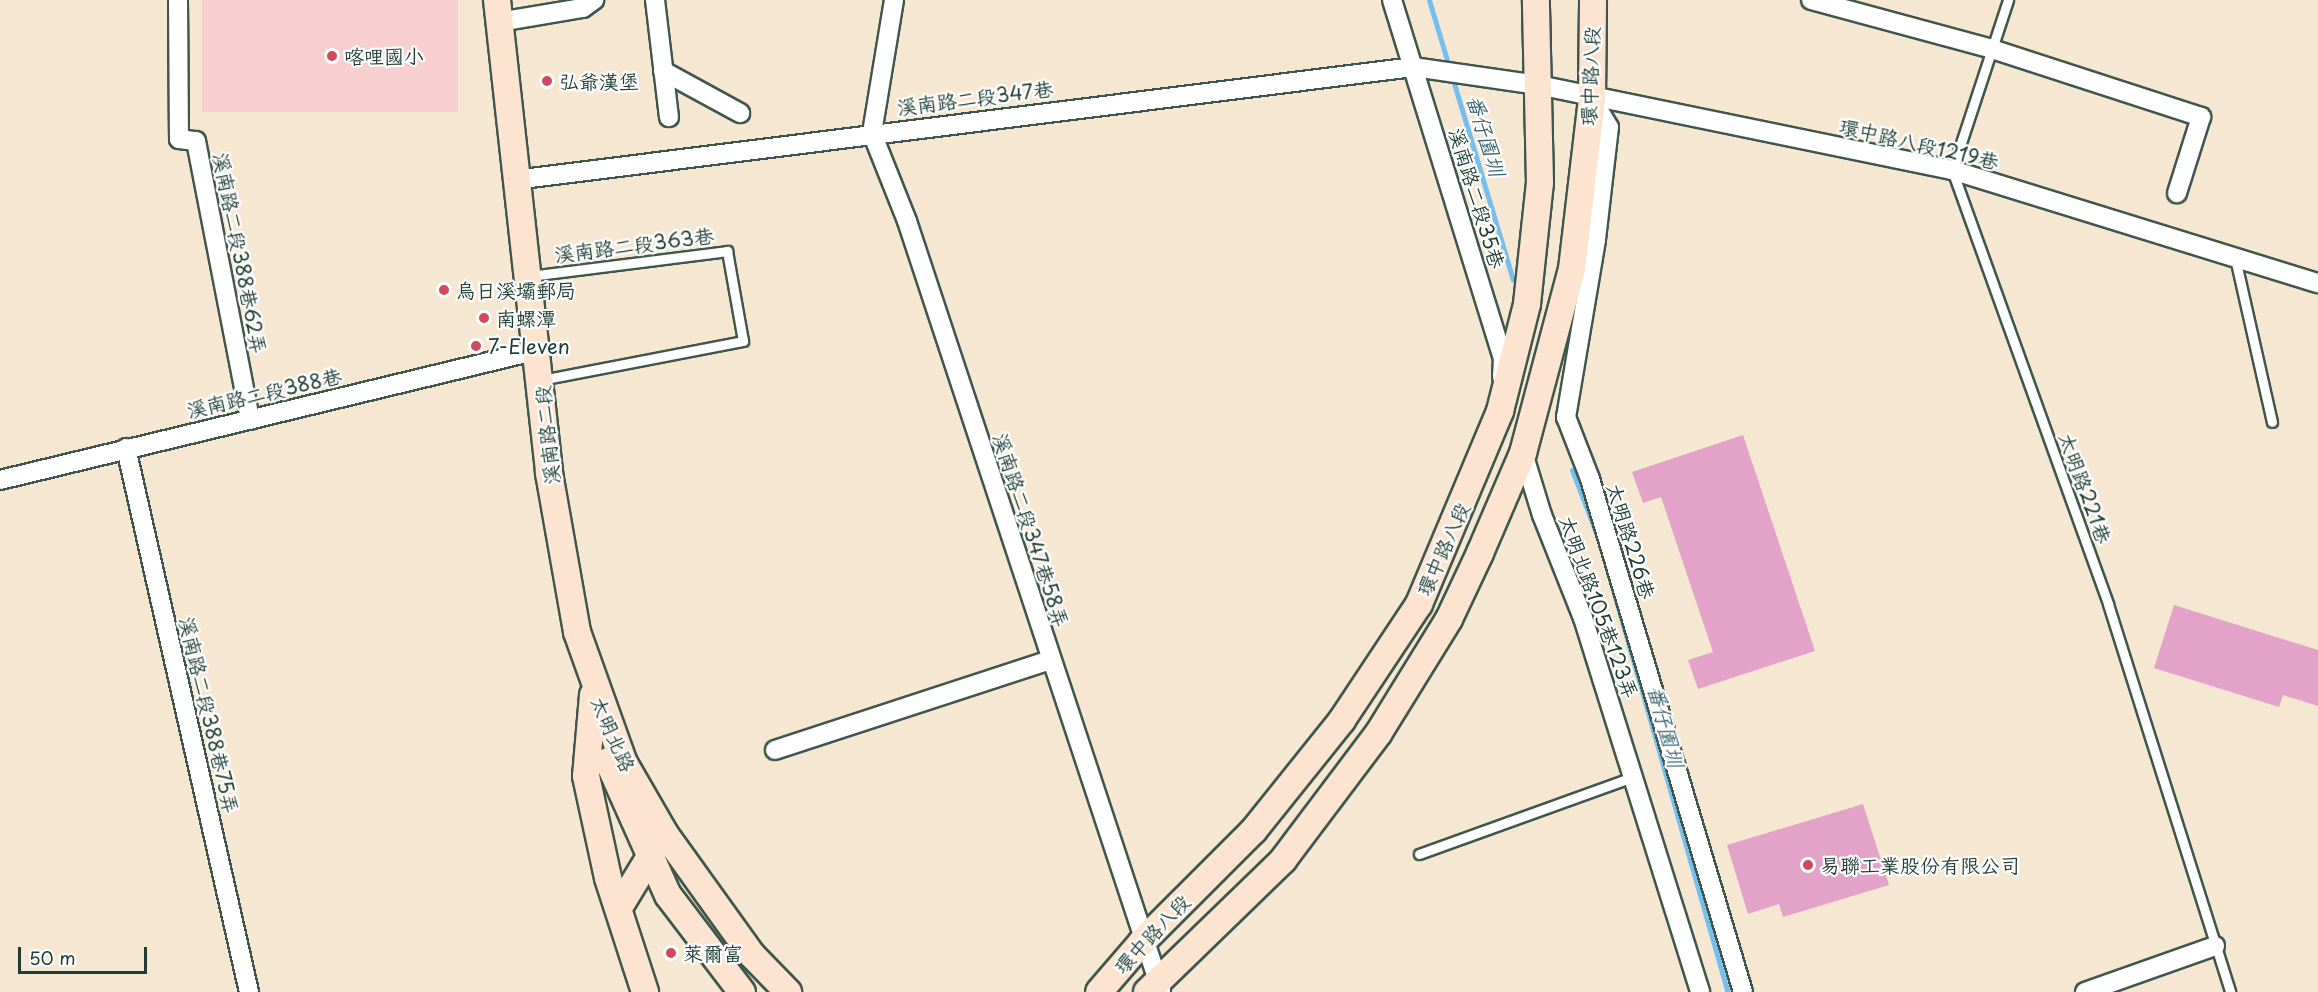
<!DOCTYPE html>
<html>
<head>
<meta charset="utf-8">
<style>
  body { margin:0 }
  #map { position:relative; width:2318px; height:992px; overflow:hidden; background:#f6e7d2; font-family:"Playpen Sans","LXGW WenKai TC",sans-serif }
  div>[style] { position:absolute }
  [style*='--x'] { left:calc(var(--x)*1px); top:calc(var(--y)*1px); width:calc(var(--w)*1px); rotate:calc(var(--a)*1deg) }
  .built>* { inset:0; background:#f7cfd1; transform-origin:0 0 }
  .stream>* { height:5px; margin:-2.5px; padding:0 2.5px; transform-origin:2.5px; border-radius:2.5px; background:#75bfee }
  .building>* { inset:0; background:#e3a2c7 }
  .roads { filter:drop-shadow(2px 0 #3f564c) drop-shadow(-2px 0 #3f564c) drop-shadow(0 2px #3f564c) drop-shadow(0 -2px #3f564c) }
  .lane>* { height:9px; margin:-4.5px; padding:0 4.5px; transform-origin:4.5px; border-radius:4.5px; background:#fff }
  .street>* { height:18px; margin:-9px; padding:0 9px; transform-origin:9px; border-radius:9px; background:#fff }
  .secondary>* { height:26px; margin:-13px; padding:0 13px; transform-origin:13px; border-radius:13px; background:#fde4d1 }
  .dots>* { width:16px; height:16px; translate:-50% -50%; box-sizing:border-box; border:3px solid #fff; border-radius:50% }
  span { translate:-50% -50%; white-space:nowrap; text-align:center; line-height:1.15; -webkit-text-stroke:4.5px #fff; paint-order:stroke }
  .poi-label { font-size:20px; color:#1f3d34 }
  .left { translate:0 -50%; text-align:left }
  .street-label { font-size:20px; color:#1f3d34 }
  .water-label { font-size:21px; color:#39646c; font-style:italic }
  .scale { position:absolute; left:18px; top:947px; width:129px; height:27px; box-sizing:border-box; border:3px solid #1f3d34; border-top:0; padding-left:8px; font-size:18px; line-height:21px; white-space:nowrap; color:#1f3d34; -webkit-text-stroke:4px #fff; paint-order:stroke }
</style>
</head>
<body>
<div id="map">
  <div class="built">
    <div style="left:202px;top:0;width:256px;height:112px"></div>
  </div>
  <div class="stream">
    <div style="--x:1429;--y:0;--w:292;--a:73.3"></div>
    <div style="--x:1572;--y:470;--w:78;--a:69"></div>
    <div style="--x:1604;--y:558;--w:451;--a:74.1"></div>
  </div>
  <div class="building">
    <div style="clip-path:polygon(1743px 435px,1815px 651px,1698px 689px,1688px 660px,1713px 652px,1661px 497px,1643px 503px,1632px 472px)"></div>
    <div style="clip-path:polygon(2174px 605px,2318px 650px,2318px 706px,2283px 695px,2279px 707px,2154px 668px)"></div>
    <div style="clip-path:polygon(1863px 804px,1889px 885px,1783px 917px,1779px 904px,1748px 914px,1727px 845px)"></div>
  </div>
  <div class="roads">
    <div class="lane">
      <div style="--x:2008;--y:0;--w:179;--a:108.2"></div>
      <div style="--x:1952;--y:170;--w:461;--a:70.2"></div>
      <div style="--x:2108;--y:604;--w:407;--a:72.5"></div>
      <div style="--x:2235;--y:258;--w:168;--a:77.3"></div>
      <div style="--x:530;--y:276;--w:199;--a:-7.2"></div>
      <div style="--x:727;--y:251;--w:91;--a:79.9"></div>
      <div style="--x:743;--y:341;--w:206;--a:169.1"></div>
      <div style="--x:1419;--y:854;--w:227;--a:-19.8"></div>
    </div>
    <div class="street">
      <div style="--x:178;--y:0;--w:139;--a:89.6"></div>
      <div style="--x:179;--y:139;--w:17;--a:7"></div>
      <div style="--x:196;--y:141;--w:284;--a:79"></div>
      <div style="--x:655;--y:0;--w:118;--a:83.2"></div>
      <div style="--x:894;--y:0;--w:135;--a:99.4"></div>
      <div style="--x:872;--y:133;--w:95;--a:68.3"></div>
      <div style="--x:907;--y:221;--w:810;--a:71.72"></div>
      <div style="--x:1392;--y:0;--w:375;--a:72.8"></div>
      <div style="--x:1503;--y:358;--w:19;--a:93"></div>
      <div style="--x:1811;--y:0;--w:188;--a:15.1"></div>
      <div style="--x:1992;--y:49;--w:220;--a:18"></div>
      <div style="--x:2201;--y:117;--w:80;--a:107.5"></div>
      <div style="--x:499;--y:22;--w:85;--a:-9.5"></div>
      <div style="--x:583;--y:8;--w:14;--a:-36"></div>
      <div style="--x:663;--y:71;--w:88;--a:28.6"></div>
      <div style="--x:1592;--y:99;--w:33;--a:59"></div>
      <div style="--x:1609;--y:127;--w:114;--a:96.6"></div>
      <div style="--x:1596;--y:240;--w:180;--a:99.6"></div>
      <div style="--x:1566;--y:417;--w:66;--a:68.8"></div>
      <div style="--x:1590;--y:479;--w:535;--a:73.39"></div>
      <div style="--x:515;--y:180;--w:905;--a:-7.17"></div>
      <div style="--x:1413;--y:67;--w:126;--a:8.2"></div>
      <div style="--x:1538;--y:85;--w:423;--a:11.6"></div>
      <div style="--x:1952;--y:170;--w:383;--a:17.2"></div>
      <div style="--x:126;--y:448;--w:558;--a:77.26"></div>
      <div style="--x:1523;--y:453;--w:65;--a:73"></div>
      <div style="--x:1542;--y:515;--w:111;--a:68.3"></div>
      <div style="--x:1583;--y:618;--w:392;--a:72.6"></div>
      <div style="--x:0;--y:480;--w:553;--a:-13.58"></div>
      <div style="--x:775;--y:750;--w:289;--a:-18.1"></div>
      <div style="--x:2085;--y:992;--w:138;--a:-19.5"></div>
    </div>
    <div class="secondary">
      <div style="--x:497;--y:0;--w:476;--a:83.7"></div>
      <div style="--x:549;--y:473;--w:161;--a:80"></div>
      <div style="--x:577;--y:632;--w:139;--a:70.3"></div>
      <div style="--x:624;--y:763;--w:82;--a:60"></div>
      <div style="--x:665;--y:834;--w:149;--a:54.3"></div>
      <div style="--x:752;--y:955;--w:52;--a:45.8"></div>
      <div style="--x:593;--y:695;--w:81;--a:94.9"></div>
      <div style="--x:586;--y:776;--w:104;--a:77.8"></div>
      <div style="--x:608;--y:878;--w:120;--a:72"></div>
      <div style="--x:608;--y:761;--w:147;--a:65.9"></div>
      <div style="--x:668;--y:895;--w:122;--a:52.7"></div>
      <div style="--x:620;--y:906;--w:71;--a:-58.8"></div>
      <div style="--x:1099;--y:992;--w:66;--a:-49.3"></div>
      <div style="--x:1142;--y:942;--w:158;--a:-45"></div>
      <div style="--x:1254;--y:830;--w:141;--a:-51.3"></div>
      <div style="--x:1342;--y:720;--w:139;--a:-56.4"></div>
      <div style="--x:1419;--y:604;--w:209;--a:-67.2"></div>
      <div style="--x:1500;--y:411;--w:110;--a:-75.8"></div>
      <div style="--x:1527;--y:304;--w:122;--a:-83.9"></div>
      <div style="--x:1540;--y:183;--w:183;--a:-91.3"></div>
      <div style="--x:1147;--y:992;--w:190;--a:-44.1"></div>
      <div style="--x:1283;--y:860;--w:158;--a:-53"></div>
      <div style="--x:1378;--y:734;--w:135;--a:-58.3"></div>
      <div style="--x:1449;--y:619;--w:73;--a:-64.8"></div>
      <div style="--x:1480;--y:553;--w:109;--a:-66.7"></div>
      <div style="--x:1523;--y:453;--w:190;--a:-75.1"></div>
      <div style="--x:1572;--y:269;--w:171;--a:-83.3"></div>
      <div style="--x:1592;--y:99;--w:99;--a:-89.4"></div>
    </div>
  </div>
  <div class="dots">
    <div style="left:332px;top:56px;background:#d1495b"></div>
    <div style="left:547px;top:81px;background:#d1495b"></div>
    <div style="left:444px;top:290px;background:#d1495b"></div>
    <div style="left:484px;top:318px;background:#d1495b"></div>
    <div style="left:476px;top:346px;background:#d1495b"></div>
    <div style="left:1808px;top:865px;background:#d1495b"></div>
    <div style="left:671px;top:953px;background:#d1495b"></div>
  </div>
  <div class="poi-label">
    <span class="left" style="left:344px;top:56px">喀哩國小</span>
    <span class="left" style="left:559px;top:81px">弘爺漢堡</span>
    <span class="left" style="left:456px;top:290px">烏日溪壩郵局</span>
    <span class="left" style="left:496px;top:318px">南螺潭</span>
    <span class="left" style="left:488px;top:346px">7-Eleven</span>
    <span class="left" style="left:1820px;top:865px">易聯工業股份有限公司</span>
    <span class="left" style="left:683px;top:953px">萊爾富</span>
  </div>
  <div class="street-label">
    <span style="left:1590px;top:76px;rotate:-88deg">環中路八段</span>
    <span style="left:975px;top:98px;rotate:-7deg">溪南路二段347巷</span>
    <span style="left:1919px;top:144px;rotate:13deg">環中路八段1219巷</span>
    <span style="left:1477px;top:198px;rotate:73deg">溪南路二段35巷</span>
    <span style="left:634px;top:245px;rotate:-7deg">溪南路二段363巷</span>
    <span style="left:240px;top:253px;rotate:79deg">溪南路二段388巷62弄</span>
    <span style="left:264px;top:393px;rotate:-13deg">溪南路二段388巷</span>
    <span style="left:547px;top:435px;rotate:-96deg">溪南路二段</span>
    <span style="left:2085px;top:488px;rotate:70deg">太明路221巷</span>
    <span style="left:1031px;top:530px;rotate:72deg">溪南路二段347巷58弄</span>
    <span style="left:1631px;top:541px;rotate:73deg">太明路226巷</span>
    <span style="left:1443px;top:549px;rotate:-66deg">環中路八段</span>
    <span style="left:1599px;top:607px;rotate:70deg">太明北路105巷123弄</span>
    <span style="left:209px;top:715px;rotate:77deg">溪南路二段388巷75弄</span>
    <span style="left:613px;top:734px;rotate:66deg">太明北路</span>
    <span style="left:1152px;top:934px;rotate:-47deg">環中路八段</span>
  </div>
  <div class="water-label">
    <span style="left:1487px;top:135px;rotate:73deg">番仔園圳</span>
    <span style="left:1667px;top:726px;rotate:75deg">番仔園圳</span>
  </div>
  <div class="scale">50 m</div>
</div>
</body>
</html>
